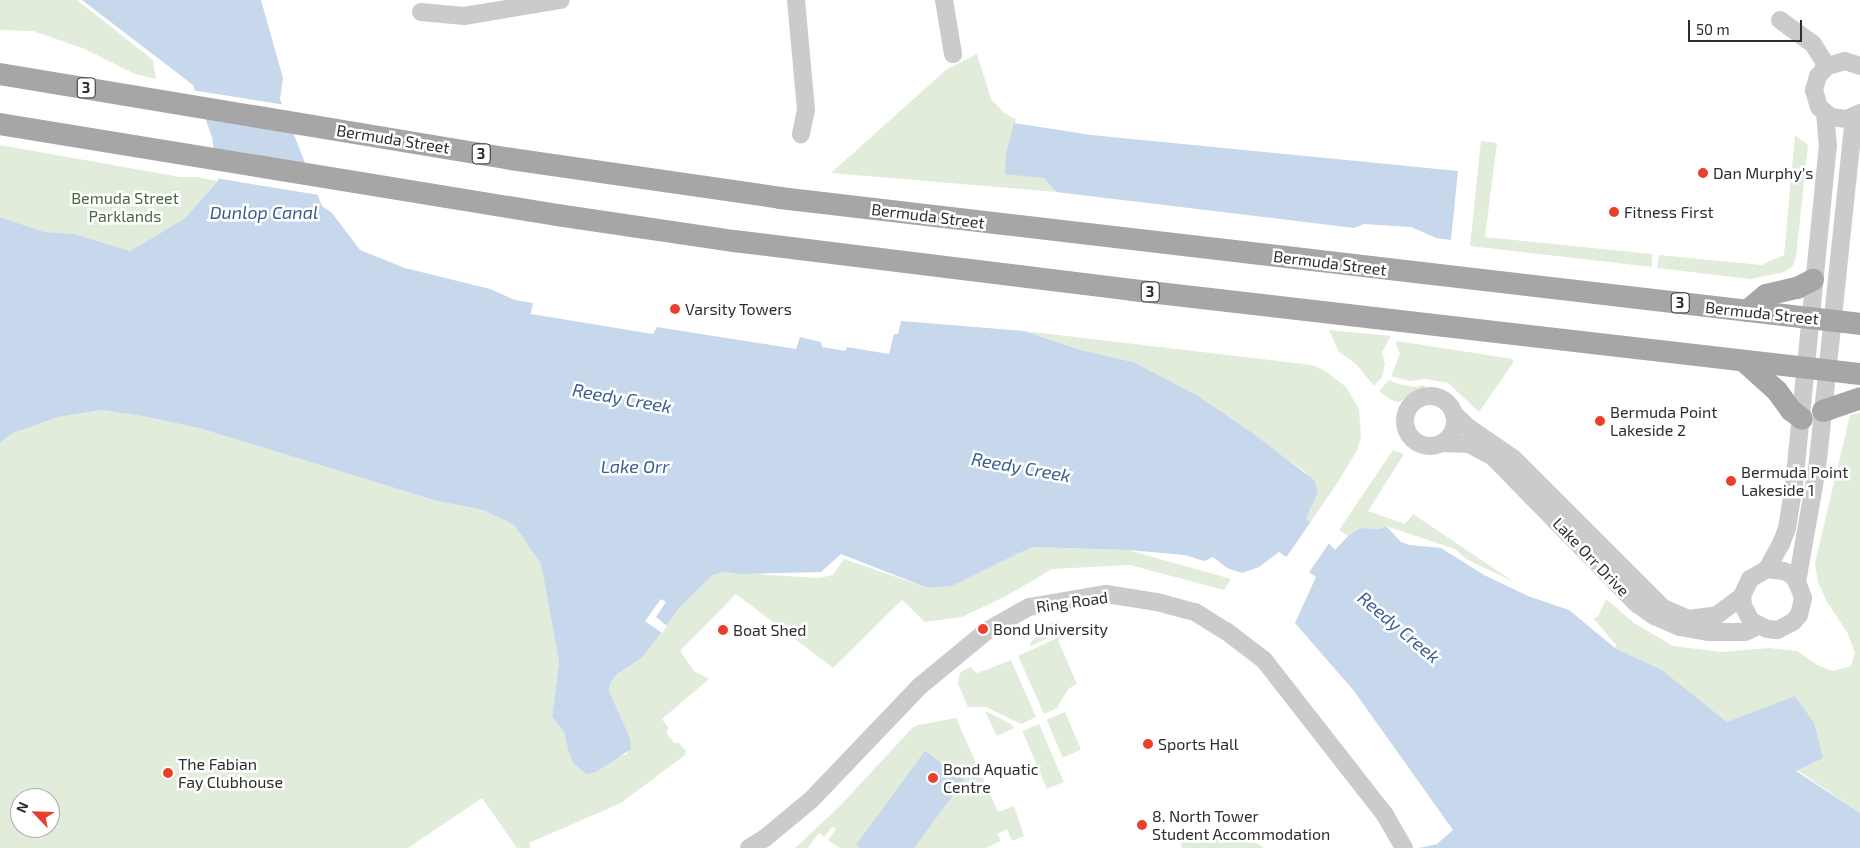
<!DOCTYPE html>
<html>
<head>
<meta charset="utf-8">
<style>
  body { margin:0 }
  #map { position:relative; width:1860px; height:848px; overflow:hidden; background:#fff; font-family:"Exo 2",sans-serif }
  div>[style] { position:absolute }
  [style*='--x'] { left:calc(var(--x)*1px); top:calc(var(--y)*1px); width:calc(var(--w)*1px); rotate:calc(var(--a)*1deg) }
  .green>* { inset:0; background:#e1ecdb; transform-origin:0 0 }
  .water>* { inset:0; background:#c7d7ec }
  .pier>* { inset:0; background:#fff }
  .minor>* { height:18px; margin:-9px; padding:0 9px; transform-origin:9px; border-radius:9px; background:#cbcbcb }
  .minor>.ring { margin:-9px; padding:0; box-sizing:content-box; background:none; border:18px solid #cbcbcb; border-radius:50% }
  .major>* { height:22px; margin:-11px; padding:0 11px; transform-origin:11px; border-radius:11px; background:#a6a6a6 }
  .dots>* { width:14px; height:14px; translate:-50% -50%; box-sizing:border-box; border:2px solid #fff; border-radius:50% }
  span { translate:-50% -50%; white-space:nowrap; text-align:center; line-height:1.15; -webkit-text-stroke:5px #fff; paint-order:stroke }
  .shield-label span { padding:1px 4px; background:#fff; border:1px solid; border-radius:4px; -webkit-text-stroke-width:0 }
  .shield-label { font-size:15px; color:#2e2e2e; font-weight:700 }
  .street-label { font-size:16px; color:#2e2e2e }
  .poi-label { font-size:16px; color:#2e2e2e }
  .left { translate:0 -50%; text-align:left }
  .park-label { font-size:16px; color:#486a3a }
  .water-label { font-size:18px; color:#3a6091; font-style:italic }
  .north { position:absolute; left:10px; top:788px; width:50px; height:50px; box-sizing:border-box; background:#fff; border:1px solid #ababab; border-radius:50%; rotate:294deg; font-size:14px; font-weight:700; line-height:20px; text-align:center; color:#2e2e2e }
  .north::after { content:''; display:block; margin:auto; width:18px; height:22px; background:#e9402c; clip-path:polygon(50% 0,100% 100%,50% 72%,0 100%) }
  .scale { position:absolute; left:1688px; top:20px; width:114px; height:22px; box-sizing:border-box; border:2px solid #2e2e2e; border-top:0; padding-left:6px; font-size:15px; line-height:18px; white-space:nowrap; color:#2e2e2e; -webkit-text-stroke:4px #fff; paint-order:stroke }
</style>
</head>
<body>
<div id="map">
  <div class="green">
    <div style="clip-path:polygon(0 0,77px 0,153px 60px,156px 79px,135px 74px,85px 49px,33px 31px,0 30px)"></div>
    <div style="clip-path:polygon(977px 54px,991px 99px,1004px 113px,1016px 119px,1006px 153px,1044px 178px,1056px 192px,831px 173px,947px 69px)"></div>
    <div style="clip-path:polygon(1795px 135px,1808px 145px,1796px 257px,1793px 266px,1784px 272px,1751px 279px,1657px 268px,1659px 255px,1761px 265px,1784px 255px)"></div>
    <div style="clip-path:polygon(1481px 141px,1497px 143px,1485px 237px,1652px 254px,1652px 267px,1470px 246px)"></div>
    <div style="clip-path:polygon(0 145px,180px 177px,196px 177px,218px 181px,184px 219px,130px 251px,75px 234px,45px 232px,0 217px)"></div>
    <div style="clip-path:polygon(1329px 330px,1391px 336px,1382px 352px,1385px 364px,1382px 377px,1374px 386px,1356px 364px,1339px 352px)"></div>
    <div style="clip-path:polygon(1024px 331px,1312px 365px,1324px 370px,1346px 387px,1359px 409px,1361px 437px,1357px 450px,1338px 482px,1310px 523px,1305px 518px,1318px 492px,1305px 472px,1195px 394px,1133px 362px,1081px 350px)"></div>
    <div style="clip-path:polygon(1397px 341px,1513px 359px,1513px 363px,1479px 412px,1448px 383px,1426px 379px,1409px 381px,1391px 376px,1400px 354px,1396px 344px)"></div>
    <div style="clip-path:polygon(1389px 380px,1398px 384px,1414px 387px,1425px 385px,1425px 387px,1399px 402px,1391px 400px,1379px 391px)"></div>
    <div style="clip-path:polygon(evenodd,102px 410px,142px 416px,199px 428px,437px 501px,483px 510px,514px 525px,541px 564px,559px 662px,552px 717px,564px 732px,568px 749px,603px 767px,614px 758px,627px 754px,630px 738px,609px 691px,610px 685px,616px 675px,643px 657px,681px 606px,713px 575px,724px 572px,818px 578px,833px 575px,844px 559px,928px 588px,952px 586px,1032px 547px,1128px 550px,1231px 579px,1224px 590px,1130px 565px,1052px 569px,1006px 596px,962px 617px,925px 622px,902px 600px,833px 668px,736px 594px,680px 651px,694px 671px,709px 679px,662px 719px,669px 729px,666px 732px,674px 743px,679px 743px,686px 751px,685px 755px,621px 803px,529px 843px,531px 848px,517px 848px,482px 798px,408px 848px,0 848px,0 443px,11px 434px,58px 417px,102px 410px,20px 798px,50px 798px,50px 828px,20px 828px,20px 798px)"></div>
    <div style="clip-path:polygon(1860px 413px,1860px 813px,1727px 722px,1662px 670px,1615px 648px,1616px 645px,1594px 619px,1598px 616px,1606px 599px,1634px 623px,1673px 646px,1721px 652px,1769px 648px,1797px 651px,1817px 665px,1833px 671px,1851px 666px,1855px 653px,1847px 632px,1827px 602px,1818px 582px,1815px 563px,1850px 415px)"></div>
    <div style="clip-path:polygon(1393px 450px,1404px 454px,1368px 511px,1405px 524px,1413px 514px,1514px 582px,1466px 559px,1455px 549px,1386px 526px,1380px 529px,1360px 528px,1348px 536px,1339px 530px)"></div>
    <div style="clip-path:polygon(1059px 621px,1060px 624px,1054px 635px,1031px 646px,1030px 643px,1053px 622px)"></div>
    <div style="clip-path:polygon(1066px 626px,1069px 634px,1058px 640px,1077px 684px,1068px 689px,1057px 708px,1044px 714px,1018px 656px,1057px 638px,1063px 627px)"></div>
    <div style="clip-path:polygon(1011px 660px,1036px 717px,1021px 724px,986px 707px,968px 707px,958px 684px,960px 673px,966px 669px,971px 667px,974px 671px,978px 673px)"></div>
    <div style="clip-path:polygon(985px 711px,1011px 724px,1014px 728px,997px 736px)"></div>
    <div style="left:1065px;top:712px;width:41px;height:20px;rotate:67deg"></div>
    <div style="clip-path:polygon(956px 718px,998px 812px,1014px 806px,1024px 836px,1012px 841px,1007px 829px,997px 834px,1001px 841px,986px 848px,840px 848px,828px 840px,836px 829px,832px 827px,824px 837px,819px 833px,808px 848px,795px 848px,840px 806px,912px 728px,918px 725px)"></div>
    <div style="left:1039px;top:724px;width:63px;height:18px;rotate:67deg"></div>
    <div style="clip-path:polygon(1241px 835px,1241px 837px,1248px 837px,1264px 848px,1182px 848px,1181px 842px,1200px 838px)"></div>
  </div>
  <div class="water">
    <div style="clip-path:polygon(82px 0,261px 0,283px 78px,280px 99px,322px 206px,332px 213px,360px 250px,405px 268px,490px 289px,515px 300px,533px 303px,531px 314px,653px 334px,657px 327px,796px 349px,800px 337px,821px 342px,822px 347px,845px 351px,847px 347px,889px 354px,894px 334px,898px 334px,901px 321px,1024px 331px,1081px 350px,1133px 362px,1195px 394px,1255px 435px,1314px 480px,1318px 492px,1306px 518px,1335px 550px,1348px 536px,1360px 528px,1380px 529px,1386px 526px,1401px 542px,1410px 545px,1441px 548px,1484px 575px,1528px 596px,1569px 610px,1615px 648px,1662px 670px,1727px 722px,1795px 696px,1814px 723px,1823px 758px,1796px 771px,1860px 813px,1860px 848px,1419px 848px,1437px 844px,1453px 830px,1354px 691px,1295px 623px,1316px 577px,1279px 552px,1259px 567px,1242px 573px,1227px 568px,1213px 557px,1204px 561px,1185px 555px,1128px 550px,1032px 547px,952px 586px,928px 588px,841px 554px,821px 572px,740px 574px,724px 572px,713px 575px,681px 606px,643px 657px,616px 675px,610px 684px,609px 691px,630px 738px,631px 749px,596px 772px,587px 774px,573px 763px,568px 749px,564px 732px,552px 717px,559px 662px,541px 564px,514px 525px,483px 510px,437px 501px,199px 428px,142px 416px,102px 410px,58px 417px,11px 434px,0 443px,0 217px,45px 232px,75px 234px,130px 251px,184px 219px,218px 181px,212px 137px,193px 85px)"></div>
    <div style="clip-path:polygon(1014px 123px,1091px 135px,1458px 171px,1451px 240px,1436px 238px,1411px 227px,1364px 224px,1354px 228px,1056px 192px,1044px 178px,1005px 174px,1006px 153px)"></div>
    <div style="clip-path:polygon(925px 751px,964px 780px,914px 848px,860px 848px,856px 845px)"></div>
  </div>
  <div class="pier">
    <div style="clip-path:polygon(192px 90px,286px 105px,296px 133px,202px 117px)"></div>
    <div style="clip-path:polygon(211px 149px,308px 165px,319px 195px,215px 178px)"></div>
    <div style="clip-path:polygon(1312px 520px,1330px 542px,1308px 574px,1285px 559px)"></div>
    <div style="clip-path:polygon(661px 599px,666px 602px,656px 617px,667px 626px,662px 633px,645px 621px)"></div>
  </div>
  <div class="minor">
    <div style="--x:796;--y:0;--w:110;--a:84.8"></div>
    <div style="--x:806;--y:110;--w:25;--a:102"></div>
    <div style="--x:944;--y:0;--w:55;--a:80.5"></div>
    <div style="--x:421;--y:12;--w:43;--a:5.3"></div>
    <div style="--x:464;--y:16;--w:98;--a:-9.4"></div>
    <div style="--x:1780;--y:20;--w:41;--a:36"></div>
    <div style="--x:1813;--y:44;--w:26;--a:58"></div>
    <div style="--x:1860;--y:66;--w:16;--a:-162"></div>
    <div style="--x:1845;--y:61;--w:19;--a:164"></div>
    <div style="--x:1827;--y:66;--w:13;--a:132"></div>
    <div style="--x:1818;--y:76;--w:15;--a:106"></div>
    <div style="--x:1814;--y:90;--w:18;--a:74"></div>
    <div style="--x:1819;--y:107;--w:16;--a:40"></div>
    <div style="--x:1831;--y:117;--w:16;--a:7"></div>
    <div style="--x:1847;--y:119;--w:14;--a:-25"></div>
    <div class="ring" style="left:1405px;top:396px;width:32px;height:32px"></div>
    <div style="--x:1454;--y:414;--w:21;--a:43"></div>
    <div style="--x:1469;--y:428;--w:53;--a:34.3"></div>
    <div style="--x:1513;--y:458;--w:212;--a:45"></div>
    <div style="--x:1663;--y:608;--w:28;--a:23"></div>
    <div style="--x:1689;--y:619;--w:28;--a:-8"></div>
    <div style="--x:1717;--y:615;--w:31;--a:-37"></div>
    <div style="--x:1742;--y:596;--w:19;--a:-65"></div>
    <div style="--x:1750;--y:579;--w:20;--a:-30"></div>
    <div style="--x:1767;--y:569;--w:17;--a:7"></div>
    <div style="--x:1784;--y:571;--w:9;--a:27"></div>
    <div style="--x:1792;--y:575;--w:9;--a:54"></div>
    <div style="--x:1797;--y:582;--w:17;--a:69"></div>
    <div style="--x:1803;--y:598;--w:17;--a:103"></div>
    <div style="--x:1799;--y:615;--w:9;--a:131"></div>
    <div style="--x:1793;--y:622;--w:18;--a:153"></div>
    <div style="--x:1777;--y:630;--w:10;--a:-174"></div>
    <div style="--x:1767;--y:629;--w:18;--a:-153"></div>
    <div style="--x:1751;--y:621;--w:18;--a:-117"></div>
    <div style="--x:1743;--y:605;--w:9;--a:-96"></div>
    <div style="--x:1442;--y:443;--w:27;--a:2"></div>
    <div style="--x:1469;--y:444;--w:27;--a:28"></div>
    <div style="--x:1493;--y:457;--w:206;--a:45.6"></div>
    <div style="--x:1637;--y:604;--w:21;--a:35"></div>
    <div style="--x:1654;--y:616;--w:28;--a:23"></div>
    <div style="--x:1680;--y:627;--w:29;--a:10"></div>
    <div style="--x:1709;--y:632;--w:36;--a:0"></div>
    <div style="--x:1745;--y:632;--w:14;--a:-25"></div>
    <div style="--x:1767;--y:569;--w:29;--a:-61"></div>
    <div style="--x:1781;--y:544;--w:17;--a:-69"></div>
    <div style="--x:1787;--y:528;--w:44;--a:-80.8"></div>
    <div style="--x:1794;--y:485;--w:340;--a:-84.3"></div>
    <div style="--x:1828;--y:147;--w:34;--a:-95"></div>
    <div style="--x:1797;--y:582;--w:115;--a:-80"></div>
    <div style="--x:1817;--y:469;--w:354;--a:-84"></div>
    <div style="--x:749;--y:848;--w:19;--a:-32"></div>
    <div style="--x:765;--y:838;--w:60;--a:-39.6"></div>
    <div style="--x:811;--y:800;--w:158;--a:-46.3"></div>
    <div style="--x:920;--y:686;--w:88;--a:-39.5"></div>
    <div style="--x:988;--y:630;--w:47;--a:-29.3"></div>
    <div style="--x:1029;--y:607;--w:78;--a:-9.6"></div>
    <div style="--x:1106;--y:594;--w:52;--a:8.9"></div>
    <div style="--x:1157;--y:602;--w:39;--a:15"></div>
    <div style="--x:1195;--y:612;--w:36;--a:32"></div>
    <div style="--x:1226;--y:631;--w:48;--a:37.3"></div>
    <div style="--x:1264;--y:660;--w:197;--a:52"></div>
    <div style="--x:1385;--y:815;--w:38;--a:60"></div>
  </div>
  <div class="major">
    <div style="--x:0;--y:74;--w:518;--a:9.44"></div>
    <div style="--x:511;--y:159;--w:272;--a:8.2"></div>
    <div style="--x:780;--y:198;--w:1087;--a:6.65"></div>
    <div style="--x:0;--y:124;--w:564;--a:9.28"></div>
    <div style="--x:557;--y:215;--w:179;--a:8.4"></div>
    <div style="--x:734;--y:241;--w:401;--a:7"></div>
    <div style="--x:1132;--y:290;--w:733;--a:6.58"></div>
    <div style="--x:1747;--y:311;--w:25;--a:-40"></div>
    <div style="--x:1766;--y:295;--w:32;--a:-13"></div>
    <div style="--x:1797;--y:288;--w:18;--a:-27"></div>
    <div style="--x:1745;--y:362;--w:43;--a:42.2"></div>
    <div style="--x:1777;--y:391;--w:24;--a:54"></div>
    <div style="--x:1791;--y:410;--w:14;--a:39"></div>
    <div style="--x:1823;--y:411;--w:39;--a:-19"></div>
  </div>
  <div class="dots">
    <div style="left:1703px;top:173px;background:#e9402c"></div>
    <div style="left:1614px;top:212px;background:#e9402c"></div>
    <div style="left:675px;top:309px;background:#e9402c"></div>
    <div style="left:1600px;top:421px;background:#e9402c"></div>
    <div style="left:1731px;top:481px;background:#e9402c"></div>
    <div style="left:983px;top:629px;background:#e9402c"></div>
    <div style="left:723px;top:630px;background:#e9402c"></div>
    <div style="left:1148px;top:744px;background:#e9402c"></div>
    <div style="left:168px;top:773px;background:#e9402c"></div>
    <div style="left:933px;top:778px;background:#e9402c"></div>
    <div style="left:1142px;top:825px;background:#e9402c"></div>
  </div>
  <div class="shield-label">
    <span style="left:86px;top:88px">3</span>
    <span style="left:481px;top:154px">3</span>
    <span style="left:1150px;top:292px">3</span>
    <span style="left:1680px;top:303px">3</span>
  </div>
  <div class="street-label">
    <span style="left:393px;top:139px;rotate:9deg">Bermuda Street</span>
    <span style="left:928px;top:216px;rotate:7deg">Bermuda Street</span>
    <span style="left:1330px;top:263px;rotate:7deg">Bermuda Street</span>
    <span style="left:1762px;top:313px;rotate:6deg">Bermuda Street</span>
    <span style="left:1591px;top:557px;rotate:46deg">Lake Orr Drive</span>
    <span style="left:1072px;top:602px;rotate:-8deg">Ring Road</span>
  </div>
  <div class="poi-label">
    <span class="left" style="left:1713px;top:173px">Dan Murphy's</span>
    <span class="left" style="left:1624px;top:212px">Fitness First</span>
    <span class="left" style="left:685px;top:309px">Varsity Towers</span>
    <span class="left" style="left:1610px;top:421px">Bermuda Point<br>Lakeside 2</span>
    <span class="left" style="left:1741px;top:481px">Bermuda Point<br>Lakeside 1</span>
    <span class="left" style="left:993px;top:629px">Bond University</span>
    <span class="left" style="left:733px;top:630px">Boat Shed</span>
    <span class="left" style="left:1158px;top:744px">Sports Hall</span>
    <span class="left" style="left:178px;top:773px">The Fabian<br>Fay Clubhouse</span>
    <span class="left" style="left:943px;top:778px">Bond Aquatic<br>Centre</span>
    <span class="left" style="left:1152px;top:825px">8. North Tower<br>Student Accommodation</span>
  </div>
  <div class="park-label">
    <span style="left:125px;top:207px">Bemuda Street<br>Parklands</span>
  </div>
  <div class="water-label">
    <span style="left:264px;top:212px">Dunlop Canal</span>
    <span style="left:622px;top:398px;rotate:10deg">Reedy Creek</span>
    <span style="left:635px;top:466px">Lake Orr</span>
    <span style="left:1021px;top:467px;rotate:10deg">Reedy Creek</span>
    <span style="left:1399px;top:627px;rotate:40deg">Reedy Creek</span>
  </div>
  <div class="north">N</div>
  <div class="scale">50 m</div>
</div>
</body>
</html>
